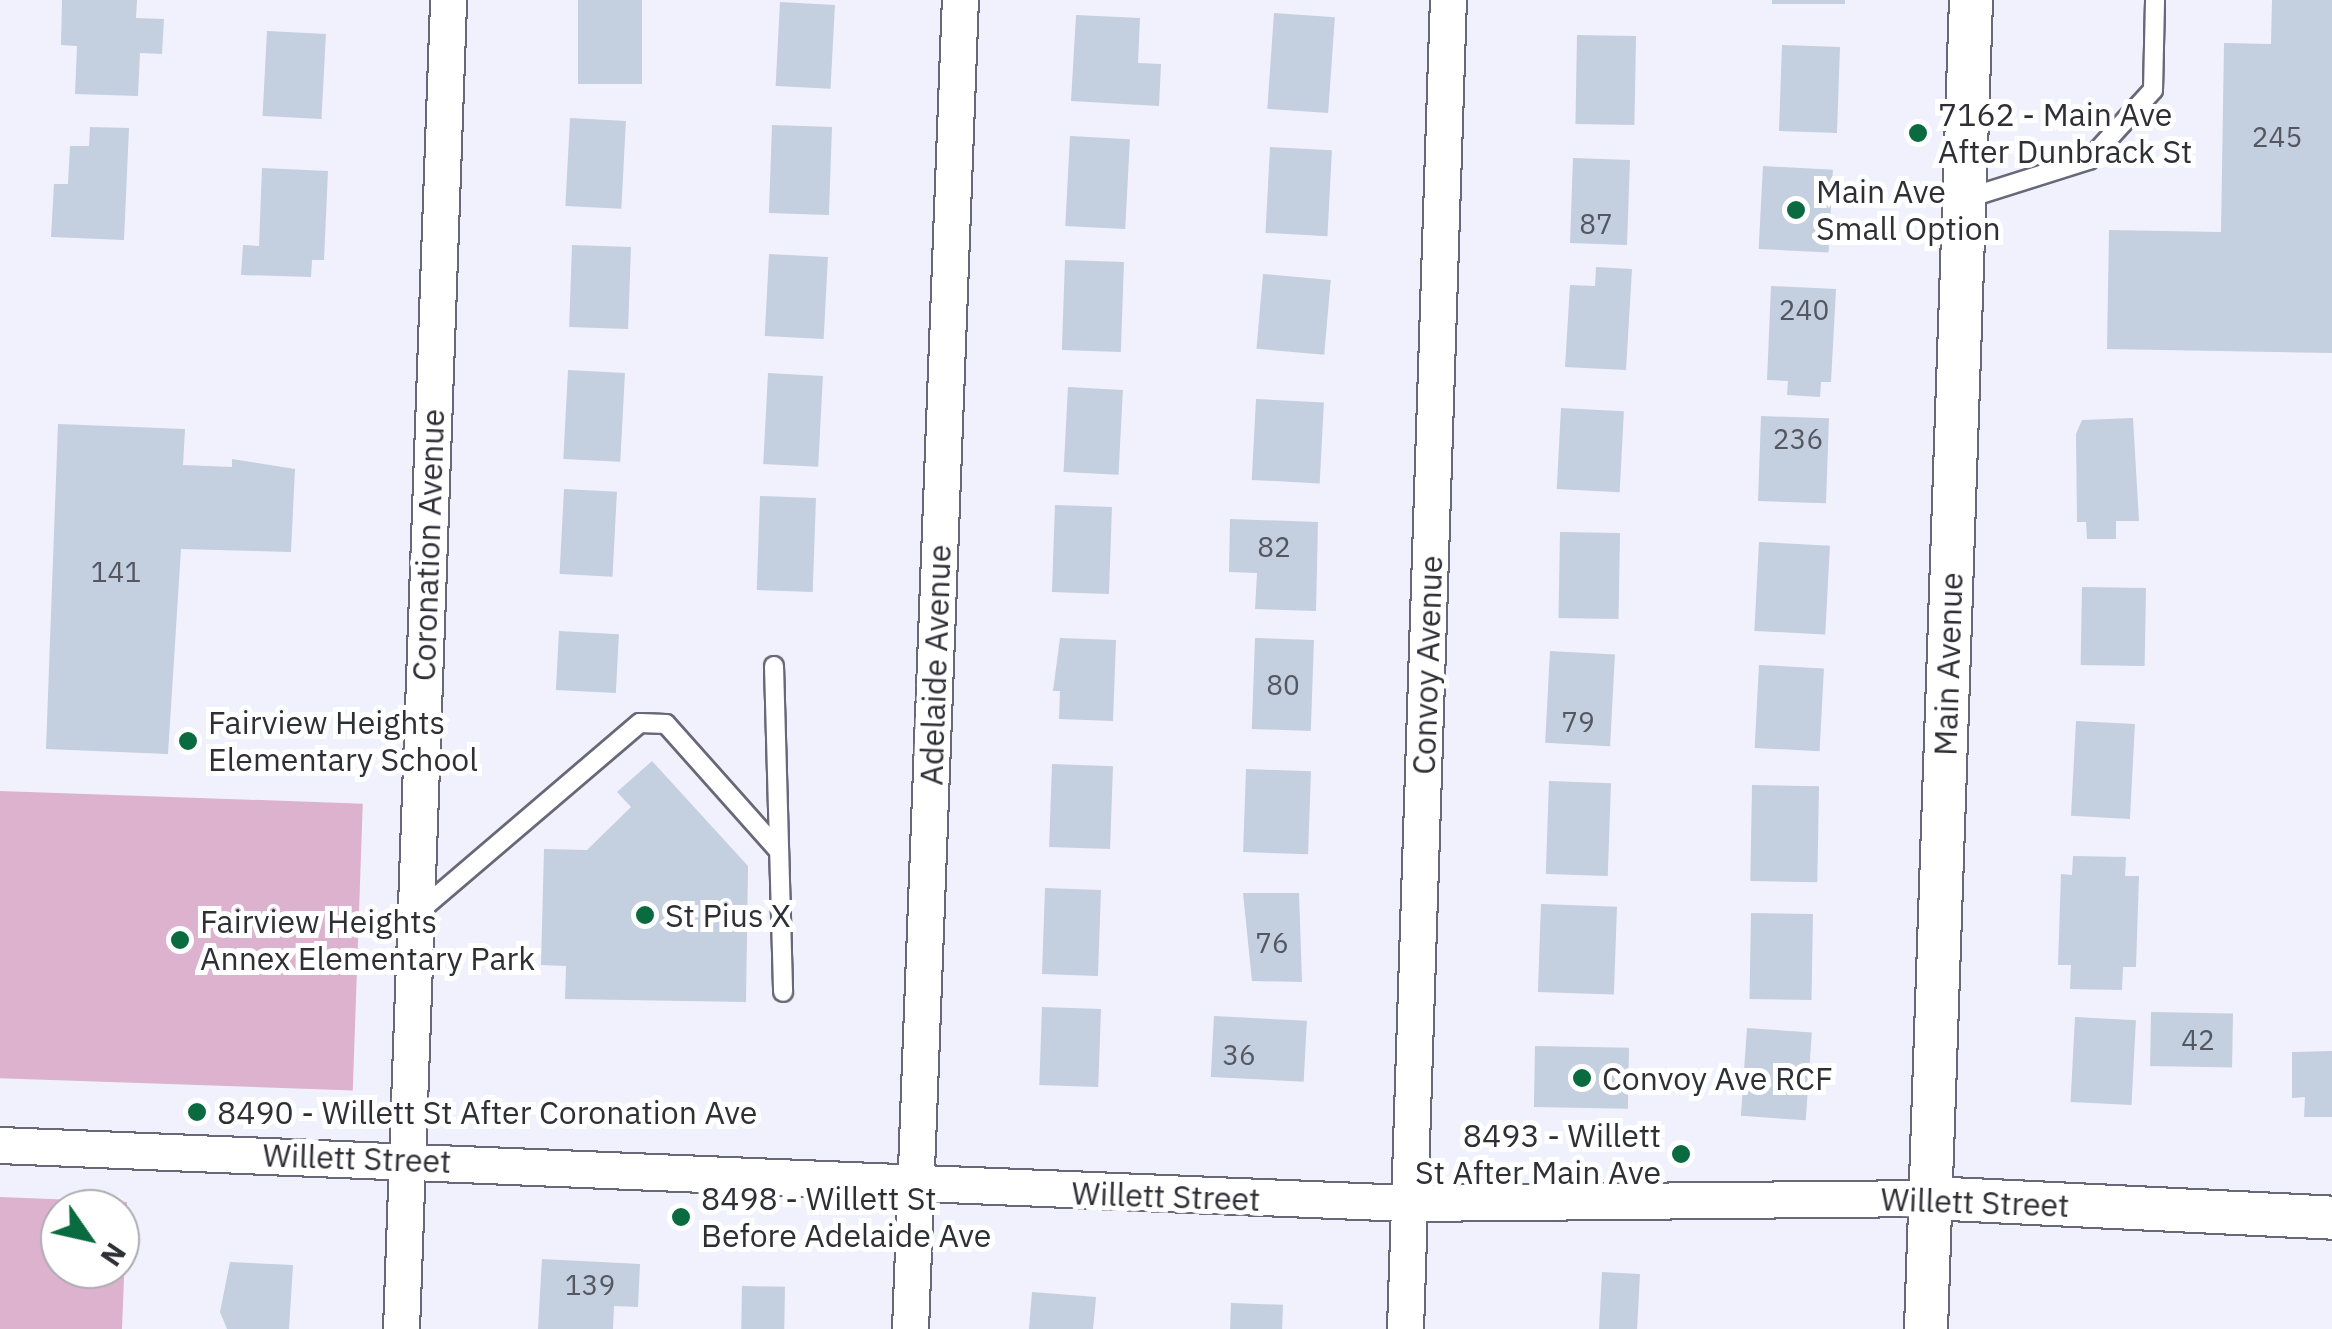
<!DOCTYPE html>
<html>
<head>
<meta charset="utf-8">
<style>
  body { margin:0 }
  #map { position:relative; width:2332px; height:1329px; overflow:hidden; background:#f1f1fd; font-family:"IBM Plex Sans",sans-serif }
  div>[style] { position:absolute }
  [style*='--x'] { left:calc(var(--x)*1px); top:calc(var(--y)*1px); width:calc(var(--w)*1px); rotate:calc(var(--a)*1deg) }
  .green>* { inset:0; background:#dcb2ce; transform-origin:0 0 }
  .building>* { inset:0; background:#c4cfe0; transform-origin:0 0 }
  .roads { filter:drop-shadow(2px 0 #696879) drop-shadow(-2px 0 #696879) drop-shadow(0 2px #696879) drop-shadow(0 -2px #696879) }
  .service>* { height:18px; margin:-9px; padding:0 9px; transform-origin:9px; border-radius:9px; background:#fff }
  .minor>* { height:35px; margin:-17.5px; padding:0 17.5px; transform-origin:17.5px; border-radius:17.5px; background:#fff }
  .tertiary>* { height:42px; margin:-21px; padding:0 21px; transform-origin:21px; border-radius:21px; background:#fff }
  .dots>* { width:28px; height:28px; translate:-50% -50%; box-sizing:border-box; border:5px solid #fff; border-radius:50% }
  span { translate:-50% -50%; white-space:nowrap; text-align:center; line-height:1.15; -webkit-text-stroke:10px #fff; paint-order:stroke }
  .number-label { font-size:28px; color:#545760 }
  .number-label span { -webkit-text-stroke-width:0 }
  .poi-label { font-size:32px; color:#2f2f36 }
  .left { translate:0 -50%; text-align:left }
  .right { translate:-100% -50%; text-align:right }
  .street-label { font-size:32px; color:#2f2f36 }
  .north { position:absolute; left:40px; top:1189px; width:100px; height:100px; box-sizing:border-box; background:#fff; border:2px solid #acacaf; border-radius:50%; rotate:124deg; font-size:28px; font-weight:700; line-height:40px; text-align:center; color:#2f2f36 }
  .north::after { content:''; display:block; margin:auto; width:35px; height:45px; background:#0a6b40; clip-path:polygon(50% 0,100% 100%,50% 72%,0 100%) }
</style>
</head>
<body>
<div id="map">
  <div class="green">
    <div style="left:0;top:791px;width:363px;height:287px;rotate:2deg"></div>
    <div style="clip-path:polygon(evenodd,0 1197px,127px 1202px,122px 1329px,0 1329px,0 1197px,120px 1209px,120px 1269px,60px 1269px,60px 1209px,120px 1209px)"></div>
  </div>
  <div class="building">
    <div style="clip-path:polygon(62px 0,137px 0,136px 18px,164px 19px,162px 54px,140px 53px,138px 96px,75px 94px,77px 46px,61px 45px)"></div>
    <div style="left:578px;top:0;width:64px;height:84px"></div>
    <div style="left:1772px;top:0;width:73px;height:4px"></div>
    <div style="clip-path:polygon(2272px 0,2332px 0,2332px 353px,2107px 349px,2109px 230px,2221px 232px,2224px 43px,2271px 44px)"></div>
    <div style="left:780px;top:2px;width:55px;height:84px;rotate:3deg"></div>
    <div style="left:1274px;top:13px;width:61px;height:96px;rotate:4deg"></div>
    <div style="clip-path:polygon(1076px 15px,1140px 18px,1138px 63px,1161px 64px,1159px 106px,1071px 101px)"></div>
    <div style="left:267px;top:31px;width:59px;height:85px;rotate:3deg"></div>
    <div style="left:1577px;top:35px;width:59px;height:89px;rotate:1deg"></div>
    <div style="left:1782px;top:45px;width:58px;height:86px;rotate:2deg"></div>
    <div style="left:570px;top:118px;width:56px;height:88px;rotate:3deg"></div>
    <div style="left:772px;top:125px;width:60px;height:88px;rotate:2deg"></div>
    <div style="clip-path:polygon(90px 127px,129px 128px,124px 240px,51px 237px,54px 184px,68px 184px,70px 146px,89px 146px)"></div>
    <div style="left:1070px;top:136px;width:60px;height:90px;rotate:3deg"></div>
    <div style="left:1270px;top:147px;width:62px;height:86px;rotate:3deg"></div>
    <div style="left:1573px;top:158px;width:57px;height:85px;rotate:2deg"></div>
    <div style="left:1763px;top:166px;width:70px;height:83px;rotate:3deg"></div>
    <div style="clip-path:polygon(262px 168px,328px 171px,324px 260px,312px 260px,311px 277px,241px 275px,243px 245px,259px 246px)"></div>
    <div style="left:572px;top:245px;width:59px;height:82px;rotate:2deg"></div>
    <div style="left:769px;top:254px;width:59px;height:82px;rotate:3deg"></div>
    <div style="left:1065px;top:260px;width:59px;height:90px;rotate:2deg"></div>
    <div style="clip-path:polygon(1596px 267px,1632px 269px,1626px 370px,1565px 367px,1570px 285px,1595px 286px)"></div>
    <div style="left:1263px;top:274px;width:68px;height:75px;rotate:5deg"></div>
    <div style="clip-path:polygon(1771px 286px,1836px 289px,1831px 382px,1821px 382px,1820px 397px,1787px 395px,1788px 381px,1767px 380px)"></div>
    <div style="left:568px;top:370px;width:57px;height:89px;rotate:3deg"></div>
    <div style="left:768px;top:373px;width:55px;height:91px;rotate:3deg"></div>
    <div style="left:1068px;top:387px;width:55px;height:85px;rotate:3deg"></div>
    <div style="left:1256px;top:399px;width:68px;height:81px;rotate:3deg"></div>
    <div style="left:1561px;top:408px;width:63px;height:81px;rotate:3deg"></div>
    <div style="left:1761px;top:416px;width:68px;height:85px;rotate:2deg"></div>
    <div style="clip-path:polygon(2133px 418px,2139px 521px,2116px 521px,2116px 539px,2087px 539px,2086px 522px,2077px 522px,2076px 434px,2082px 420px)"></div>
    <div style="clip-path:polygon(58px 424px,185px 429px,183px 465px,232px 467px,232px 459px,295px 469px,291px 552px,181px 549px,168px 754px,46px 749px)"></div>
    <div style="left:564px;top:489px;width:53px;height:85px;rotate:3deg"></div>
    <div style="left:760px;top:496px;width:56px;height:94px;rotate:2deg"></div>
    <div style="left:1055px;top:505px;width:57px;height:87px;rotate:2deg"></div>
    <div style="clip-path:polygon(1230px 519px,1318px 522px,1316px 611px,1255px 609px,1257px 573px,1229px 572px)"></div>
    <div style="left:1560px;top:532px;width:60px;height:86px;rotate:1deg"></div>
    <div style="left:1759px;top:542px;width:71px;height:89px;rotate:3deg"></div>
    <div style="left:2082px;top:587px;width:64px;height:78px;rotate:1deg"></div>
    <div style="left:559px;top:631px;width:60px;height:59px;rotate:3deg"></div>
    <div style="clip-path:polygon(1060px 638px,1116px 640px,1113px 721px,1059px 719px,1060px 691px,1053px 691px)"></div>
    <div style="left:1255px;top:638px;width:59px;height:91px;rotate:2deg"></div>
    <div style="left:1550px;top:651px;width:65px;height:92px;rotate:3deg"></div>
    <div style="left:1759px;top:665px;width:65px;height:83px;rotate:3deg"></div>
    <div style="left:2076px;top:721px;width:59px;height:95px;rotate:3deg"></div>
    <div style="clip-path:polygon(652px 761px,748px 866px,746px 1002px,565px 999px,566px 966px,541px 965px,544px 849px,587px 850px,631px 807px,617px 792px)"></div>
    <div style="left:1052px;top:764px;width:61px;height:83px;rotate:2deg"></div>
    <div style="left:1246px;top:769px;width:65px;height:83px;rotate:2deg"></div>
    <div style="left:1549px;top:781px;width:62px;height:93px;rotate:2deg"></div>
    <div style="left:1752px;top:785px;width:67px;height:96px;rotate:1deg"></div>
    <div style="clip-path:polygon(2073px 856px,2126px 857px,2125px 876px,2139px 876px,2136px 967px,2123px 967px,2122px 990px,2070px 989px,2071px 965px,2058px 965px,2061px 874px,2072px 875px)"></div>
    <div style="left:1045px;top:888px;width:56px;height:86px;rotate:2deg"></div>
    <div style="clip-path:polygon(1243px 893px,1299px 893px,1302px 982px,1252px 981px)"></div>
    <div style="left:1541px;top:904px;width:76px;height:88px;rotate:2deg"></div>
    <div style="left:1751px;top:913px;width:62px;height:86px;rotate:1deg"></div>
    <div style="left:1042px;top:1007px;width:59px;height:78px;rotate:2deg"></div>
    <div style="left:2151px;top:1012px;width:82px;height:54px;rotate:1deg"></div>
    <div style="left:1214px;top:1016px;width:93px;height:61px;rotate:3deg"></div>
    <div style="left:2075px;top:1017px;width:61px;height:85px;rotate:3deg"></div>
    <div style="left:1747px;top:1028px;width:65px;height:88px;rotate:4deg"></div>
    <div style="left:1535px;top:1046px;width:94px;height:61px;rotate:1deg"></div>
    <div style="clip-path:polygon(2332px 1051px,2332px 1117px,2304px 1117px,2305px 1097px,2292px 1098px,2292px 1052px)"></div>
    <div style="clip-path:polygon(542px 1259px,640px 1264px,638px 1307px,614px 1306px,613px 1329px,538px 1329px)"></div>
    <div style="clip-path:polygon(230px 1262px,293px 1265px,289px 1329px,227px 1329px,220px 1312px)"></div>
    <div style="left:1602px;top:1272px;width:38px;height:57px;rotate:3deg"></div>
    <div style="left:742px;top:1286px;width:43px;height:43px;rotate:1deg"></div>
    <div style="clip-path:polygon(1032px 1292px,1096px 1297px,1093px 1329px,1029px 1329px)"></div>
    <div style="left:1231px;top:1303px;width:52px;height:26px;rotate:2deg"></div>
  </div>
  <div class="roads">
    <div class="service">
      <div style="--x:1965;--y:199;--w:130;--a:-17.5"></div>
      <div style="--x:2089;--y:160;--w:95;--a:-47.6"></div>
      <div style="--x:2153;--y:90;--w:90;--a:-88.7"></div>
      <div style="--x:774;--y:666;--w:326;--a:88.4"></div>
      <div style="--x:416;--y:914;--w:294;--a:-40.5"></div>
      <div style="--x:640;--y:723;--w:26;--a:2"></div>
      <div style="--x:666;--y:724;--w:170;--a:48.3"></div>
    </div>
    <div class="minor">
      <div style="--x:0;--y:1145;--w:1411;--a:2.36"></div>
      <div style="--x:1410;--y:1203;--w:520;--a:-0.55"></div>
      <div style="--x:401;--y:1329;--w:1330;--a:-87.97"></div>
      <div style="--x:910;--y:1329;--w:1330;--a:-87.85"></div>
      <div style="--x:1405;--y:1329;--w:1330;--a:-88.15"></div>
    </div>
    <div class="tertiary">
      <div style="--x:1930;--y:1198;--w:402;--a:2.8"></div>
      <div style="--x:1926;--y:1329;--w:1330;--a:-88.06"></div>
    </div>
  </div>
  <div class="dots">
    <div style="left:1918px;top:133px;background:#0a6b40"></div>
    <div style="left:1796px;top:210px;background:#0a6b40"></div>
    <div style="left:188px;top:741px;background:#0a6b40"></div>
    <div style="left:645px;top:915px;background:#0a6b40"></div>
    <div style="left:180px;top:940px;background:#0a6b40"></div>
    <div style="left:1582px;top:1078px;background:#0a6b40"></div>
    <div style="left:197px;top:1112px;background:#0a6b40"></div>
    <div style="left:1681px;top:1154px;background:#0a6b40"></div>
    <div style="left:681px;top:1217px;background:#0a6b40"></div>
  </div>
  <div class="number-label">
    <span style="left:2277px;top:137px">245</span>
    <span style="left:1596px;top:224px">87</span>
    <span style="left:1804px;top:310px">240</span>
    <span style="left:1798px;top:439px">236</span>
    <span style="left:1274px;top:547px">82</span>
    <span style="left:116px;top:572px">141</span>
    <span style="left:1283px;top:685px">80</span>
    <span style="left:1578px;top:722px">79</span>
    <span style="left:1272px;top:943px">76</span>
    <span style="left:2198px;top:1040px">42</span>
    <span style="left:1239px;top:1055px">36</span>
    <span style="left:590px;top:1285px">139</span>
  </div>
  <div class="poi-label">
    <span class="left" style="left:1938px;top:133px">7162 - Main Ave<br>After Dunbrack St</span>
    <span class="left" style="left:1816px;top:210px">Main Ave<br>Small Option</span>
    <span class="left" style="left:208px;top:741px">Fairview Heights<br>Elementary School</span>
    <span class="left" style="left:665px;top:915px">St Pius X</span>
    <span class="left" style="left:200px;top:940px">Fairview Heights<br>Annex Elementary Park</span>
    <span class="left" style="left:1602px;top:1078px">Convoy Ave RCF</span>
    <span class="left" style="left:217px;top:1112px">8490 - Willett St After Coronation Ave</span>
    <span class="right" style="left:1661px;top:1154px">8493 - Willett<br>St After Main Ave</span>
    <span class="left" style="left:701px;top:1217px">8498 - Willett St<br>Before Adelaide Ave</span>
  </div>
  <div class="street-label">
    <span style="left:428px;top:545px;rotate:-88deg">Coronation Avenue</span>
    <span style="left:1948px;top:664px;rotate:-88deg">Main Avenue</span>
    <span style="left:935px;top:665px;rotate:-88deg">Adelaide Avenue</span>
    <span style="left:1427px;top:665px;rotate:-88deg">Convoy Avenue</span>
    <span style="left:357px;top:1158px;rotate:2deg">Willett Street</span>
    <span style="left:1166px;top:1196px;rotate:2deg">Willett Street</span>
    <span style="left:1975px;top:1202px;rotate:2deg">Willett Street</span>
  </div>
  <div class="north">N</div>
</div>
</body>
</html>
